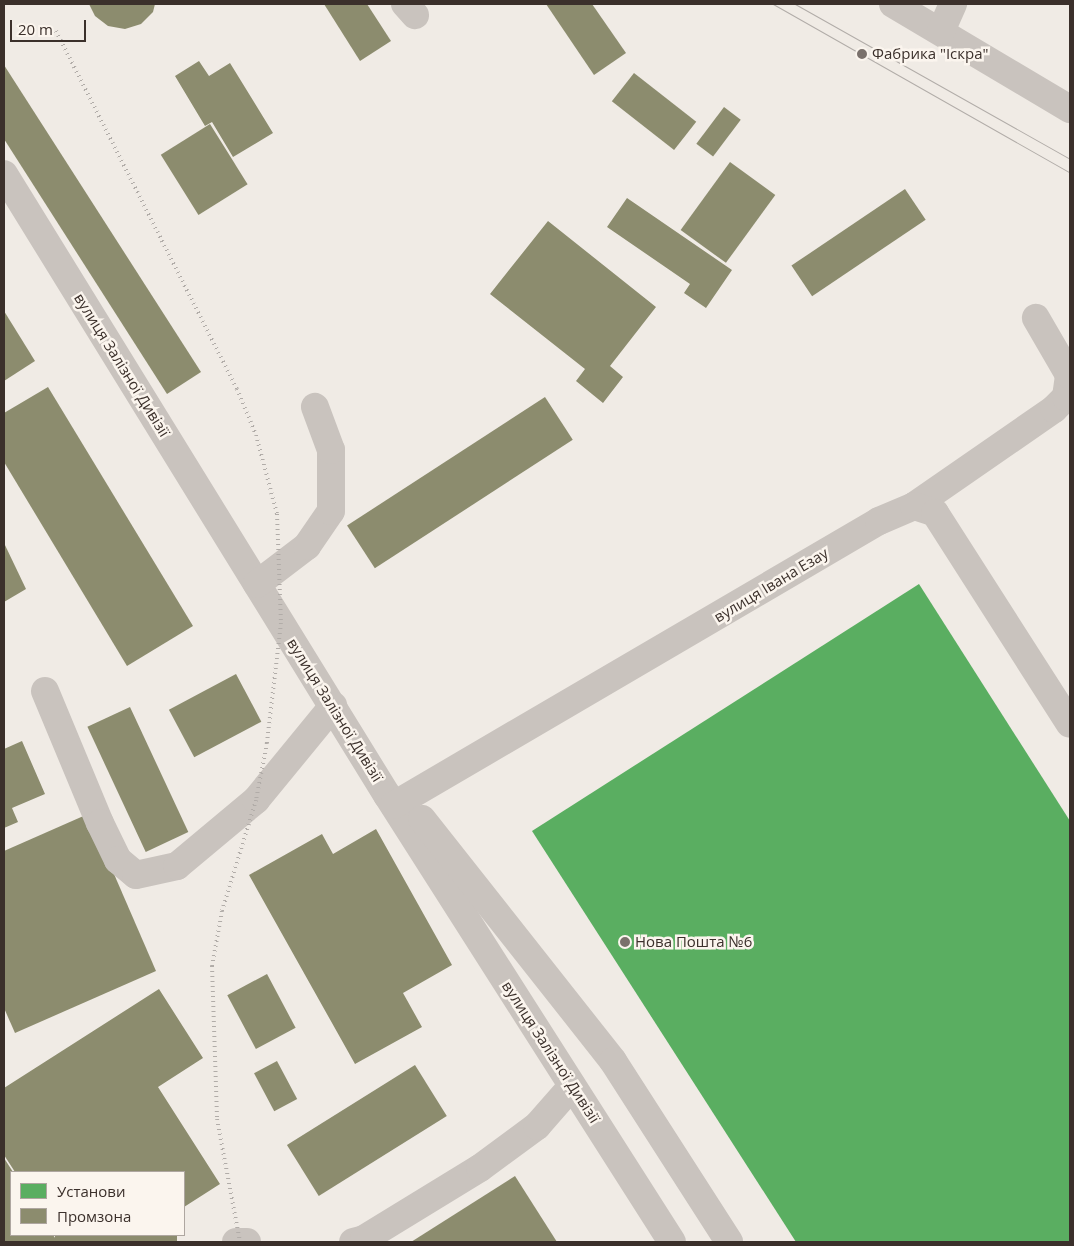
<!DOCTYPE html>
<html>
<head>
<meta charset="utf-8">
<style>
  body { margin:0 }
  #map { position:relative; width:1074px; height:1246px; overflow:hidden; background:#f0ebe5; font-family:"Open Sans",sans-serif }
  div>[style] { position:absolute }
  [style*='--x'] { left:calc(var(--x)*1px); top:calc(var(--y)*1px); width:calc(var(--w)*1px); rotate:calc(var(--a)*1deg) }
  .public>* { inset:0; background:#5aae61 }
  .industry>* { inset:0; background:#8c8c6e; transform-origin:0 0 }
  .minor>* { height:28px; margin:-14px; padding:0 14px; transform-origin:14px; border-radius:14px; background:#c9c3be }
  .tram>* { height:1px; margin:-0.5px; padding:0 0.5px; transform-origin:0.5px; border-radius:0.5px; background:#b1aca8 }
  .rail>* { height:4px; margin-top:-2px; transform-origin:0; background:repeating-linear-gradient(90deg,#b1aca8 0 1px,transparent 0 5px) }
  .dots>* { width:14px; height:14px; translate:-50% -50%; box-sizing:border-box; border:2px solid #fbf5ee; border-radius:50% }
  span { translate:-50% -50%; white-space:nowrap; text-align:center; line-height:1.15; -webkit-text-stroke:5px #fbf5ee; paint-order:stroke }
  .poi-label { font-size:15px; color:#3b302b }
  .left { translate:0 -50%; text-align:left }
  .street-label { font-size:15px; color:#3b302b }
  .frame { position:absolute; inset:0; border:5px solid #3b302b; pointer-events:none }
  .legend { position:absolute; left:10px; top:1171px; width:175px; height:65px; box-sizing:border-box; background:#fbf5ee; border:1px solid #aea6a0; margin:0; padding:6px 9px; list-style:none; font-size:15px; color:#3b302b }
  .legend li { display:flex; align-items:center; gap:10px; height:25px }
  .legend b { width:25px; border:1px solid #aea6a0 }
  .scale { position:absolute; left:10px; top:20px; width:76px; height:22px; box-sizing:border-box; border:2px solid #3b302b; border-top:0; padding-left:6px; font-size:15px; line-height:18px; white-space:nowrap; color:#3b302b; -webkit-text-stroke:4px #fbf5ee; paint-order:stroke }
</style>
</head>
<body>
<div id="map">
  <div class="public">
    <div style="clip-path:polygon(919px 584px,1070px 821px,1070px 1242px,796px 1242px,532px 831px)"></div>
  </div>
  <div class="industry">
    <div style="clip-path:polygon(89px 4px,155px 4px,153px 12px,141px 24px,125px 29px,108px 26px,95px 16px)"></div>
    <div style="clip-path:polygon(324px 4px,367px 4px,391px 41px,360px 61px)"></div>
    <div style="clip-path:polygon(546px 4px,592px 4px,626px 53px,594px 75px)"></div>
    <div style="clip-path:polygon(199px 61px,209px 76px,230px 63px,273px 133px,233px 157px,212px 122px,205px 126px,175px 76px)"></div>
    <div style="clip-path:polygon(4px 65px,201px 372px,167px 394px,4px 139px)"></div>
    <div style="left:634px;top:73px;width:79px;height:36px;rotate:38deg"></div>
    <div style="left:724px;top:107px;width:21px;height:46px;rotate:37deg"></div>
    <div style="left:210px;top:124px;width:71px;height:58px;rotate:58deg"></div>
    <div style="left:730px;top:162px;width:56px;height:84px;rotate:36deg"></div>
    <div style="left:905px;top:189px;width:37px;height:137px;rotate:56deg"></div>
    <div style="clip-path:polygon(627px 198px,732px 270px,706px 308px,684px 293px,690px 284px,607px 227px)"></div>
    <div style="clip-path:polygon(548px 221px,656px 307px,610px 366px,623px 377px,603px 403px,576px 381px,585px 369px,490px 294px)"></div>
    <div style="clip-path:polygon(4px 311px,35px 361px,4px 381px)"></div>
    <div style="clip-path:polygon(48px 387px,193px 626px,127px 666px,4px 462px,4px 413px)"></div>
    <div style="left:545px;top:397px;width:51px;height:236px;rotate:57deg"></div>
    <div style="clip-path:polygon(4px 543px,26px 589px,4px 602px)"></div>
    <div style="left:236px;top:674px;width:54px;height:76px;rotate:62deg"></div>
    <div style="left:130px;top:707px;width:138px;height:47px;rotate:65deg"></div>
    <div style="clip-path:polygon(22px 741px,45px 794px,12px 808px,18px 822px,4px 828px,4px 749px)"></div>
    <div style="clip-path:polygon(88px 814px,156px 971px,15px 1033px,4px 1008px,4px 851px)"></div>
    <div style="clip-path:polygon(376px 829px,452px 965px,403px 993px,422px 1027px,355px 1064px,249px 875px,322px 834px,333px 854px)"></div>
    <div style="left:267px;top:974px;width:61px;height:45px;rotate:62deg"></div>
    <div style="clip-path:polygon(159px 989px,203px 1058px,158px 1087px,220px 1184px,184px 1207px,184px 1172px,15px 1172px,4px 1155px,4px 1088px)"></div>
    <div style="left:277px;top:1061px;width:43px;height:26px;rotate:62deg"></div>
    <div style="left:415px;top:1065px;width:60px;height:151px;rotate:58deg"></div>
    <div style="clip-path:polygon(4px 1158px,13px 1172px,11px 1235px,53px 1235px,58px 1242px,4px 1242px)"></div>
    <div style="clip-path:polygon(515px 1176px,557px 1242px,411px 1242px)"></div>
    <div style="left:55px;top:1235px;width:122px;height:9px"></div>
  </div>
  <div class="minor">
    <div style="--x:405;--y:4;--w:15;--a:48"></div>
    <div style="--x:893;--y:4;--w:206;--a:30.7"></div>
    <div style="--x:941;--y:31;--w:30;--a:-66"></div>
    <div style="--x:4;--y:174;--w:730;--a:58.34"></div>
    <div style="--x:387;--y:795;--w:530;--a:57.48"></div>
    <div style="--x:914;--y:506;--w:170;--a:-34.7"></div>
    <div style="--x:1054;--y:409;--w:17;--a:-45"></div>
    <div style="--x:1066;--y:397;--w:22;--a:-82"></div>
    <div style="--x:1069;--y:375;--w:66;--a:-120.1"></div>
    <div style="--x:257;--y:584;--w:63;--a:-37.2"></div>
    <div style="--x:307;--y:546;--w:42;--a:-55.6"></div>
    <div style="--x:331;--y:511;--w:61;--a:-90"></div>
    <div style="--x:331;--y:450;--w:46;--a:-110.4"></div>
    <div style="--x:45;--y:691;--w:143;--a:67.4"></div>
    <div style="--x:100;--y:823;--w:41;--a:64.1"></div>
    <div style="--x:118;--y:860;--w:23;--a:40"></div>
    <div style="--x:136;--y:875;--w:42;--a:-12.4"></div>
    <div style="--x:177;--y:866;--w:103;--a:-39.9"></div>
    <div style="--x:256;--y:800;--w:122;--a:-50.7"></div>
    <div style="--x:394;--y:805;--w:562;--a:-30.35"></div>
    <div style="--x:879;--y:521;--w:38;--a:-23"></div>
    <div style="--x:914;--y:506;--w:22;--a:18"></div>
    <div style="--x:935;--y:513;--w:250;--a:57.4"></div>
    <div style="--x:422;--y:819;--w:308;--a:51.7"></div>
    <div style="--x:613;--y:1061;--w:215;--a:57.3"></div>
    <div style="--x:236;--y:1242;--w:11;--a:0"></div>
    <div style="--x:353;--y:1242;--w:11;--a:-15"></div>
    <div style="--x:364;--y:1239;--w:136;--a:-31.5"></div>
    <div style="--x:480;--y:1168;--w:71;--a:-36.4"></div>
    <div style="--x:537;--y:1126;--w:53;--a:-48.8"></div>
  </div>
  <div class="tram">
    <div style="--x:773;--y:4;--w:342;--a:29.6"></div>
    <div style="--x:795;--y:4;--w:316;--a:29.4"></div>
  </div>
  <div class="rail">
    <div style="--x:56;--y:31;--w:401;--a:63.2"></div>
    <div style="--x:237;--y:389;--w:50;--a:67.6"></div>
    <div style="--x:256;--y:435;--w:82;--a:75.1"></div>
    <div style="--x:277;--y:514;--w:109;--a:87.9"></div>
    <div style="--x:281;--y:623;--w:121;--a:96.7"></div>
    <div style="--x:267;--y:743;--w:58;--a:100.9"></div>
    <div style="--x:256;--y:800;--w:116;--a:107"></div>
    <div style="--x:222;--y:911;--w:56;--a:100.3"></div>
    <div style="--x:212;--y:966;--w:153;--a:88.1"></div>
    <div style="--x:217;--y:1119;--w:125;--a:79.4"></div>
  </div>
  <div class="dots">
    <div style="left:862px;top:54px;background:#7a716c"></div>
    <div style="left:625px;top:942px;background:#7a716c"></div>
  </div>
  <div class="poi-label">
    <span class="left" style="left:872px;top:54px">Фабрика "Іскра"</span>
    <span class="left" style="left:635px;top:942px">Нова Пошта №6</span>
  </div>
  <div class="street-label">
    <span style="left:122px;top:365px;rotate:58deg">вулиця Залізної Дивізії</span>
    <span style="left:771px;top:585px;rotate:-31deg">вулиця Івана Езау</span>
    <span style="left:335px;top:710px;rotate:58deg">вулиця Залізної Дивізії</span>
    <span style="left:551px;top:1052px;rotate:57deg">вулиця Залізної Дивізії</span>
  </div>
  <div class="frame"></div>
  <ul class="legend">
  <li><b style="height:14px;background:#5aae61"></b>Установи</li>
  <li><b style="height:14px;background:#8c8c6e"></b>Промзона</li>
  </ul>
  <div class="scale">20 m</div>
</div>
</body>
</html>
